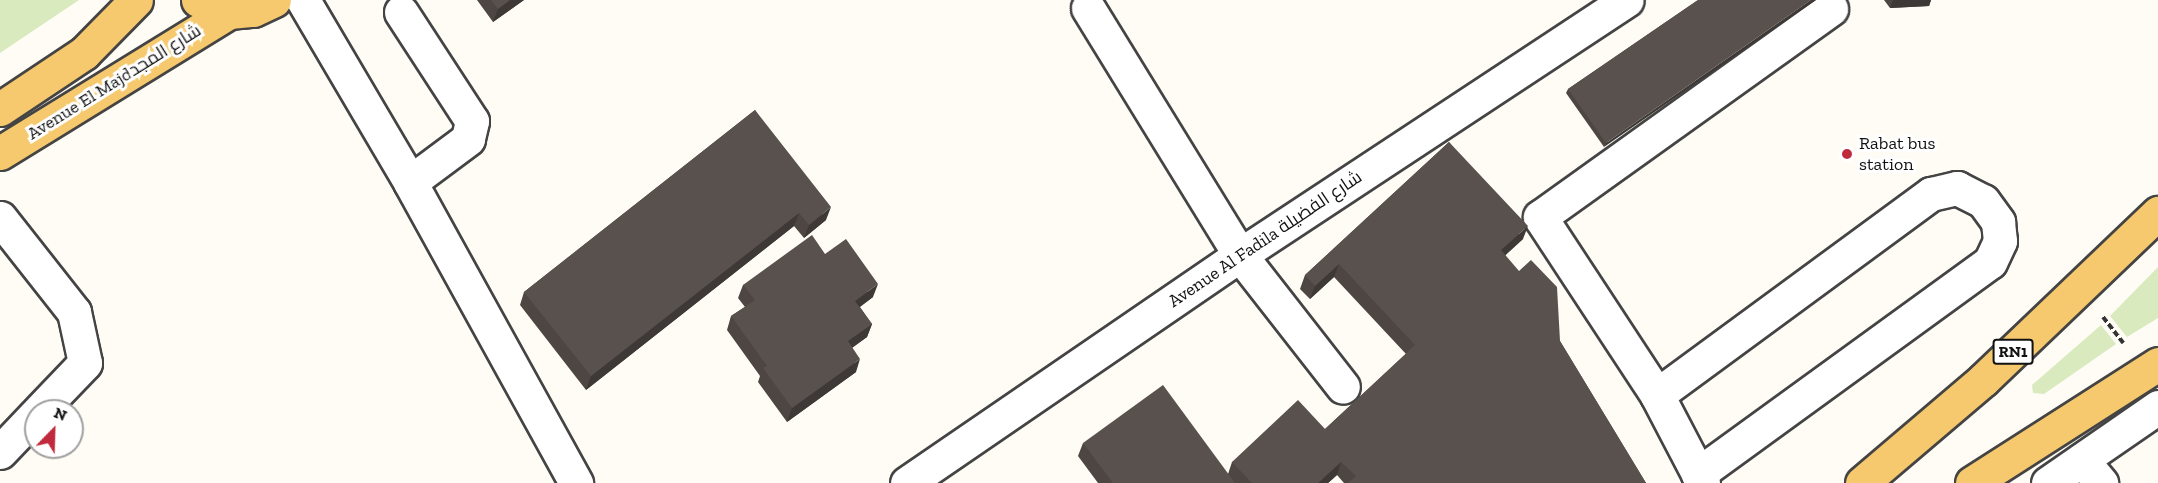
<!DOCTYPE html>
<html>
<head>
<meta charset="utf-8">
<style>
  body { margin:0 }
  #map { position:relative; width:2158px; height:483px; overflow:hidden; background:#fffcf5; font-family:"Zilla Slab",Cairo,serif }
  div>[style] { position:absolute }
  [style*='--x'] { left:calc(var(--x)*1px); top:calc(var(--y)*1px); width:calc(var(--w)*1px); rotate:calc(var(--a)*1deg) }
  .green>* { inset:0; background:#d8eabe }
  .path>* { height:4px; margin-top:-2px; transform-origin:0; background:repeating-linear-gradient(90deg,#333 0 6px,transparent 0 9px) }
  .roads { filter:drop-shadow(2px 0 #444) drop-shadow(-2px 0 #444) drop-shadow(0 2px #444) drop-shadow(0 -2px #444) }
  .minor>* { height:33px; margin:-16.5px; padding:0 16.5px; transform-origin:16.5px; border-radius:16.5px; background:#fff }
  .major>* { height:33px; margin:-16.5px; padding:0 16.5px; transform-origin:16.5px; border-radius:16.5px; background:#f6c96e }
  .wall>* { inset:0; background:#4d4642 }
  .shaded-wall>* { inset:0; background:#3e3936 }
  .building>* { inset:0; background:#59514d }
  .dots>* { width:16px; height:16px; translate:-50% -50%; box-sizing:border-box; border:3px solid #fff; border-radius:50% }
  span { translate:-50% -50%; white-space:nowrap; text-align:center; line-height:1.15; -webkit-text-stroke:6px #fff; paint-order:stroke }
  .shield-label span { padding:2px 4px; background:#fff; border:2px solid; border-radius:4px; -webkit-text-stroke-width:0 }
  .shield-label { font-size:16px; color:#111; font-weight:700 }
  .street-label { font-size:18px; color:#111 }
  .poi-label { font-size:18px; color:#111 }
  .left { translate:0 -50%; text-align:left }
  .north { position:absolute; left:24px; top:399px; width:60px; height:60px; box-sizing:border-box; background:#fff; border:2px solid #a0a0a0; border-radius:50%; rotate:23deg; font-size:16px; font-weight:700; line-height:24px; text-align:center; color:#111 }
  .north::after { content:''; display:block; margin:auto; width:21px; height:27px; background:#c02a3d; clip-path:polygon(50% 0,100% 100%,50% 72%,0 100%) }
</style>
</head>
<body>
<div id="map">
  <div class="green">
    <div style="clip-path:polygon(0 0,79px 0,0 53px)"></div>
    <div style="clip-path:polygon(2158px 267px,2158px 318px,2127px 337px,2110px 316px)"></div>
    <div style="clip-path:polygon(2101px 325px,2116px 344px,2044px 394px,2033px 393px,2032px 385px)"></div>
  </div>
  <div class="path">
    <div style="--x:2103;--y:317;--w:33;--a:52"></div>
  </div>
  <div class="roads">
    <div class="minor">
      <div style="--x:303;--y:0;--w:211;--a:59.5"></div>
      <div style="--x:410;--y:182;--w:344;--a:61.1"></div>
      <div style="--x:1088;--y:8;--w:290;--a:58.4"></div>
      <div style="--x:1240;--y:255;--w:167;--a:52"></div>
      <div style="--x:401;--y:12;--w:130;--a:56.9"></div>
      <div style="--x:472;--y:121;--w:18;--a:103"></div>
      <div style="--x:468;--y:139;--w:72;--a:143.4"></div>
      <div style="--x:0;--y:218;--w:120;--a:51.8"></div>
      <div style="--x:74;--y:312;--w:52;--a:77.8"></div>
      <div style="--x:85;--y:363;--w:66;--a:133.8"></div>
      <div style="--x:1657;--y:395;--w:340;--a:-36.3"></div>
      <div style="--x:1931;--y:194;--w:27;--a:-13"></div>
      <div style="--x:1957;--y:188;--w:29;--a:27"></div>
      <div style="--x:1983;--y:201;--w:26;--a:54"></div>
      <div style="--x:1998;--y:222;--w:19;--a:84"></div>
      <div style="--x:2000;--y:241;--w:23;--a:115"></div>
      <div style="--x:1990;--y:262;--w:361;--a:144"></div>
      <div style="--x:0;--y:452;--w:52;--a:-46.5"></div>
      <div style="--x:2082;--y:460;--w:30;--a:50"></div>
      <div style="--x:907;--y:483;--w:404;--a:-34.4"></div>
      <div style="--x:1240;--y:255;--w:463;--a:-33.4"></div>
      <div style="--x:1703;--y:483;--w:99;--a:-117.6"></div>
      <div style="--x:1657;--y:395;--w:213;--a:-123.3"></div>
      <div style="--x:1540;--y:217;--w:358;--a:-35.6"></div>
      <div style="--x:2048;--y:483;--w:134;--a:-34.6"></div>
    </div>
    <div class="major">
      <div style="--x:198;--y:0;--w:33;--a:21"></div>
      <div style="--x:229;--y:12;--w:24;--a:-5"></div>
      <div style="--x:253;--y:10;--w:23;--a:-25"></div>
      <div style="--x:0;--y:109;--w:101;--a:-33.7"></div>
      <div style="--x:84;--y:53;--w:74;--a:-45.5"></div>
      <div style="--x:0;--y:153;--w:269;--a:-31.6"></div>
      <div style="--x:1862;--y:483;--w:159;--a:-40.4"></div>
      <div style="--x:1983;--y:380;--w:242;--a:-43.7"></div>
      <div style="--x:1972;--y:483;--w:221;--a:-32.6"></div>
    </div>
  </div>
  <div class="wall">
    <div style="clip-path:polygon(477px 0,524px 0,493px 22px)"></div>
    <div style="clip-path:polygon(1698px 0,1604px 147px,1566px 93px,1568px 89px)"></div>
    <div style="clip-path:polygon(1884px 0,1931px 0,1929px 6px,1890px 8px)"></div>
    <div style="clip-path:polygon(755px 110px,826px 220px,804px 238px,794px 226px,586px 390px,520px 305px,524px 292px)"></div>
    <div style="clip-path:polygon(1449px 142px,1523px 239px,1505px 255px,1560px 341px,1646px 483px,1344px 483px,1337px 475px,1328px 483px,1098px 483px,1078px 456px,1083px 443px,1228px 474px,1232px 462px,1325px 429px,1406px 354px,1334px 277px,1310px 299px,1300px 289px,1305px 275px)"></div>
    <div style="clip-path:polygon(825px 254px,873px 297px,860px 307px,872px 324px,867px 337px,852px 348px,856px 372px,787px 422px,758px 382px,760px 376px,727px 330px,731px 316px,745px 307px,738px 298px,743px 285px)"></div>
  </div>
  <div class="shaded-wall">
    <div style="clip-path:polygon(510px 0,524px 0,493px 22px,498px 9px)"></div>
    <div style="clip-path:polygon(1811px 0,1816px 0,1604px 147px,1606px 143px)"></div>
    <div style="clip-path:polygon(1893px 0,1931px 0,1929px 6px,1890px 8px)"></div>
    <div style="clip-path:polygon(831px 207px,826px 220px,804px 238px,809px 225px)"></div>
    <div style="clip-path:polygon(799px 213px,794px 226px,586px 390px,591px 376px)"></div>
    <div style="clip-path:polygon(1528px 226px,1523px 239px,1496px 264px,1501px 250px)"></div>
    <div style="clip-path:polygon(1339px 264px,1334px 277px,1310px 299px,1315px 286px)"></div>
    <div style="clip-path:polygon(878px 284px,873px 297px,850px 314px,855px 301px)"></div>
    <div style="clip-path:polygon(872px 324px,867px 337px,843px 354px,848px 341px)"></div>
    <div style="clip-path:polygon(860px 359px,856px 372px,787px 422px,792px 408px)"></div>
    <div style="clip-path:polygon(1341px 462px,1337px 475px,1328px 483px,1318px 483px)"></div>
  </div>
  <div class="building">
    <div style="clip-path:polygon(491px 0,510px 0,498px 9px)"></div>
    <div style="clip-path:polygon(1698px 0,1811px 0,1606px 143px,1568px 89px)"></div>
    <div style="clip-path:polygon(755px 110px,831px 207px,809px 225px,799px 213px,591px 376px,524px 292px)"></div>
    <div style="clip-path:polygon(1449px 142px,1528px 226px,1501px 250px,1519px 271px,1531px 260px,1557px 287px,1560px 341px,1646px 483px,1348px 483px,1356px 476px,1341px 462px,1318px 483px,1252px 483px,1232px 462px,1298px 400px,1325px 429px,1415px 345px,1339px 264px,1315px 286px,1305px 275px)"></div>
    <div style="clip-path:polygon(812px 235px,825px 254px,846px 239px,878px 284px,855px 301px,872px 324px,848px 341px,860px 359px,792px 408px,763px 368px,767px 366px,731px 316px,755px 300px,743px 285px)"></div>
    <div style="clip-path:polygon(1163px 385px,1235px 483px,1113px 483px,1083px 443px)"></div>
  </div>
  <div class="dots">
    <div style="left:1847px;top:154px;background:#c02a3d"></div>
  </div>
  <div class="shield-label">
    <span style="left:2013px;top:352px">RN1</span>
  </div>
  <div class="street-label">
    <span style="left:114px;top:82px;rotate:-32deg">Avenue El Majdشارع المجد</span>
    <span style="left:1265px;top:239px;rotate:-34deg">Avenue Al Fadila شارع الفضيلة</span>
  </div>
  <div class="poi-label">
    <span class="left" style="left:1859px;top:154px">Rabat bus<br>station</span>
  </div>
  <div class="north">N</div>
</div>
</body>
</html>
